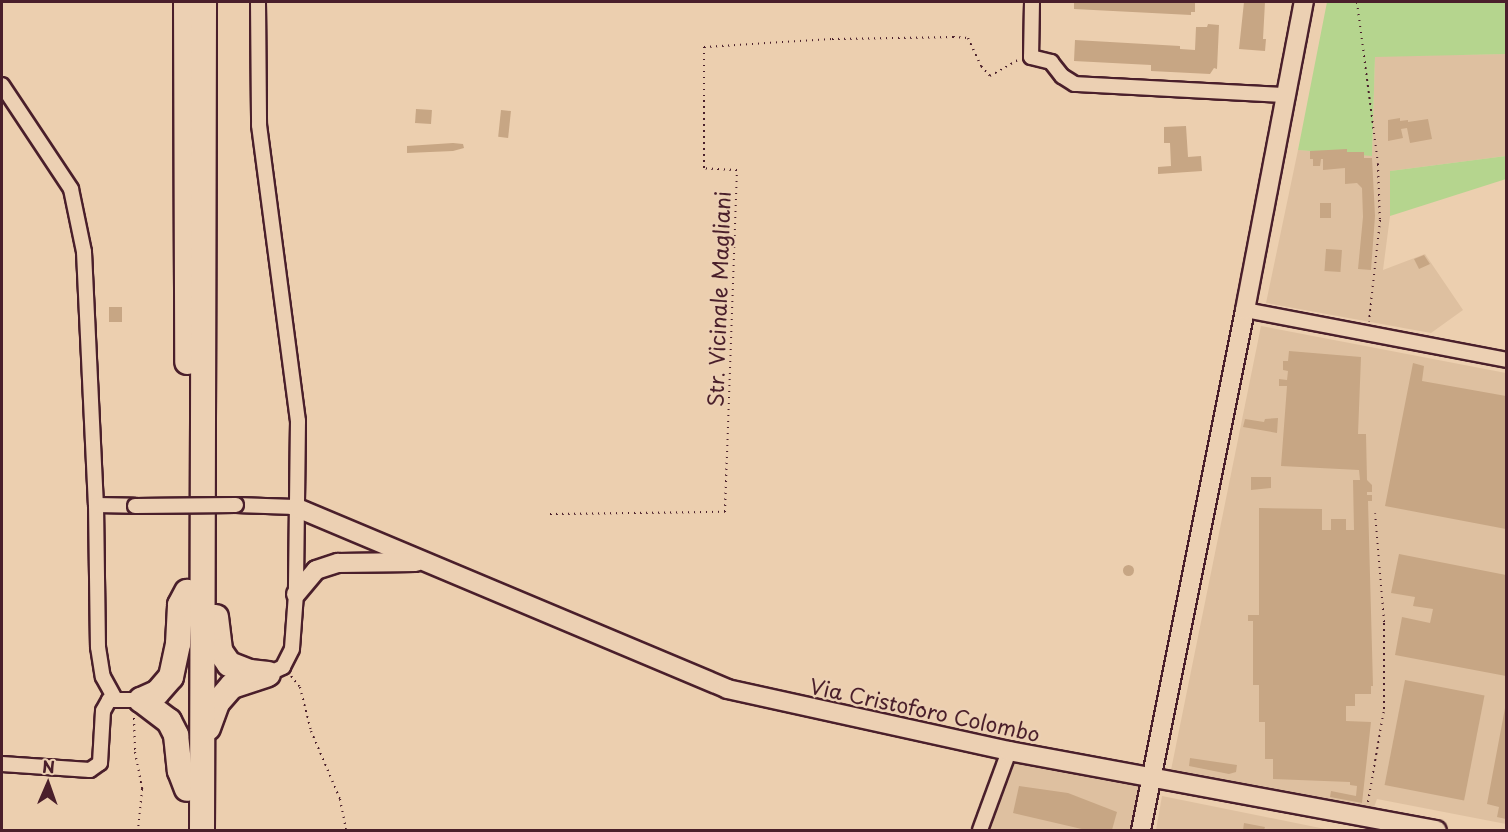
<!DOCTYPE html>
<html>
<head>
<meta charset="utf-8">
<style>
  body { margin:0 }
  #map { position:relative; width:1508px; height:832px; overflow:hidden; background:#eccfaf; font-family:"Playpen Sans",sans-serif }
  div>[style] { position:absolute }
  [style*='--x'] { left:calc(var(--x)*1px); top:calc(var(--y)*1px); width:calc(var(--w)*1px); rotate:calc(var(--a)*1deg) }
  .built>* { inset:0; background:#dec0a0 }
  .green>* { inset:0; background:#b5d58e }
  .building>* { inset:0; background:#c7a684; transform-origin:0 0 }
  .round { border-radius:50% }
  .path>* { height:2px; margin-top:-1px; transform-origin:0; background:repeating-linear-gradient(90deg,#4a1f2b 0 1.5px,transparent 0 6px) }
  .roads { filter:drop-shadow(2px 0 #4a1f2b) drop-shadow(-2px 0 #4a1f2b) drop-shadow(0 2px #4a1f2b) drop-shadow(0 -2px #4a1f2b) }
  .street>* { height:14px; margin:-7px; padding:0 7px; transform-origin:7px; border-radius:7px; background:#ecd0b3 }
  .secondary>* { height:18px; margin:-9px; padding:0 9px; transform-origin:9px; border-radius:9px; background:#ecd0b3 }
  .highway>* { height:24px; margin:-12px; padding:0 12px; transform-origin:12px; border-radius:12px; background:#ecd0b3 }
  .bridges { filter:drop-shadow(2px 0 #4a1f2b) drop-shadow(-2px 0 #4a1f2b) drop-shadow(0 2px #4a1f2b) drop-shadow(0 -2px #4a1f2b) }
  .street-bridge>* { height:14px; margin:-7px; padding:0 7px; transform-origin:7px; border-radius:7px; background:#ecd0b3 }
  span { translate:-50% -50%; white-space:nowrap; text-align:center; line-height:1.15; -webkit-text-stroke:5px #ecd0b3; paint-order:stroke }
  .street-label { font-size:21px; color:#4a1f2b }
  .frame { position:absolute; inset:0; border:3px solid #4a1f2b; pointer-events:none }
  .north { position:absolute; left:18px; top:754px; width:60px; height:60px; -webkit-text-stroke:4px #ecd0b3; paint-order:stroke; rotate:2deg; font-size:16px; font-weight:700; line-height:24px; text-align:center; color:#4a1f2b }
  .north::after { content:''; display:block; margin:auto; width:21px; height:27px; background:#4a1f2b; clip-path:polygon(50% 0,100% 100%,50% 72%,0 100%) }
</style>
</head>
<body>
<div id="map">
  <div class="built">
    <div style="clip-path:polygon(1506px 54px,1506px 156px,1390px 171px,1390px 216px,1383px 270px,1425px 254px,1463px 310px,1431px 333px,1266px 303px,1298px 150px,1372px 155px,1375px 56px)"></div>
    <div style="clip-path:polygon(1261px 326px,1506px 373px,1506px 824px,1377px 799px,1372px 813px,1171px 770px)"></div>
    <div style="clip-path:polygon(1009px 751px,1151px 776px,1140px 830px,971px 830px)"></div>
    <div style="clip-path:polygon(1162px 796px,1330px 830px,1156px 830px)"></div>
  </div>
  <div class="green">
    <div style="clip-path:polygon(1327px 2px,1506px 2px,1506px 54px,1375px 57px,1372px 156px,1298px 150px)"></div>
    <div style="clip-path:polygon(1506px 156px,1506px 179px,1390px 216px,1390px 171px)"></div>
  </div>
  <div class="building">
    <div style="clip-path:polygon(1074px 2px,1195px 2px,1195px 12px,1191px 12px,1191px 15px,1074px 9px)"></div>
    <div style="clip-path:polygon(1244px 2px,1265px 2px,1263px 39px,1266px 39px,1265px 51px,1239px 49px)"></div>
    <div style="clip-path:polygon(1208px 24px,1219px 25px,1217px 69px,1214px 68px,1210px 74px,1151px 71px,1151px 65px,1074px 61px,1075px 40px,1180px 46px,1180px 49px,1195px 50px,1196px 27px,1207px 27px)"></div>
    <div style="left:416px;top:109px;width:16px;height:14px;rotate:4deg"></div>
    <div style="left:501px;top:110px;width:10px;height:27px;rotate:6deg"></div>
    <div style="clip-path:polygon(1400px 118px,1400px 121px,1408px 120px,1408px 122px,1428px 119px,1432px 139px,1410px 143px,1407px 128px,1401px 129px,1403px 138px,1388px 141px,1388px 120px)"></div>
    <div style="clip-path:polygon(1186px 126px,1188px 157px,1201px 156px,1202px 171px,1158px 174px,1158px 167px,1171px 166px,1170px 143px,1164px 143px,1164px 127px)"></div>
    <div style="clip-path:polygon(453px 143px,463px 144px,464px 148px,453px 151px,407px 153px,407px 146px)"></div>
    <div style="clip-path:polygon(1347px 149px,1347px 152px,1364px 152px,1364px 158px,1372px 158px,1375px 216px,1371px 270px,1358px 269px,1363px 217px,1362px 188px,1357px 183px,1345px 184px,1345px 168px,1323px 170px,1323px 159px,1321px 159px,1320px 166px,1313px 166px,1313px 159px,1310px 159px,1310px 151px)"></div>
    <div style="left:1320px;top:203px;width:11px;height:15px"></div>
    <div style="left:1326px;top:249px;width:16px;height:22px;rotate:4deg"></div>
    <div style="clip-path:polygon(1424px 255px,1430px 264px,1419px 269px,1414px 259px)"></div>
    <div style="left:109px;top:307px;width:13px;height:15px"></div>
    <div style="clip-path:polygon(1289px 351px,1361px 357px,1358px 434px,1366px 434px,1367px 480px,1372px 485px,1372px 492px,1367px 492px,1367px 495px,1372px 495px,1372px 501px,1368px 501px,1373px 686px,1371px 686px,1371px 694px,1355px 694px,1355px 706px,1346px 706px,1346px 721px,1371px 722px,1362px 803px,1330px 797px,1331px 791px,1356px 796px,1357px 786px,1350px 785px,1350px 782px,1273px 779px,1273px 759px,1265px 759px,1265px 722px,1259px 722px,1259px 685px,1253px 685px,1253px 621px,1248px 621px,1248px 615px,1259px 615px,1259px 508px,1322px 509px,1322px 530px,1331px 530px,1331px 519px,1346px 519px,1346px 530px,1354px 530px,1353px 480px,1360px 480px,1359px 470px,1281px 466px,1287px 386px,1279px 386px,1279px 379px,1287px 380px,1288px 371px,1283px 370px,1283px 361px,1288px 361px)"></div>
    <div style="clip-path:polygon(1413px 363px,1424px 366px,1422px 381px,1506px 396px,1506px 529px,1385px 506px)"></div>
    <div style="clip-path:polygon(1278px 418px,1277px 433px,1243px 427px,1245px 419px,1264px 422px,1265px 419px)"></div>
    <div style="clip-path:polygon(1251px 477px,1271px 477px,1271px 488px,1251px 490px)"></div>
    <div style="clip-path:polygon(1399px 554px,1506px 575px,1506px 676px,1395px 655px,1402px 617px,1430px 623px,1433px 609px,1413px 606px,1415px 597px,1391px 593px)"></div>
    <div class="round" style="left:1122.5px;top:564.5px;width:11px;height:11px"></div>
    <div style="left:1405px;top:680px;width:81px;height:107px;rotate:11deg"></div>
    <div style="clip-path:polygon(1505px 708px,1506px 708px,1506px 819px,1497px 817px,1499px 807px,1487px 804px)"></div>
    <div style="clip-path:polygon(1190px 758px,1237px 765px,1236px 772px,1229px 774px,1189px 766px)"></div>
    <div style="clip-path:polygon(1019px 786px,1068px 793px,1117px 812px,1112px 830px,1086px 830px,1013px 813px)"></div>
    <div style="clip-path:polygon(1244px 823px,1265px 827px,1264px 830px,1243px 830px)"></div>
  </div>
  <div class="path">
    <div style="--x:1357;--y:2;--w:163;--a:82.6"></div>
    <div style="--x:1378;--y:164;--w:56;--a:88"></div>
    <div style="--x:1380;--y:220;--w:102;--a:96.2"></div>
    <div style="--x:550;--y:514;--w:175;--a:-0.7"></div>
    <div style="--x:725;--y:512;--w:342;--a:-88"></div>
    <div style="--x:737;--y:170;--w:33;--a:-177"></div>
    <div style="--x:704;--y:168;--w:121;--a:-90"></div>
    <div style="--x:704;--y:47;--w:128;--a:-3.6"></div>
    <div style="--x:832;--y:39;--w:121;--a:-0.9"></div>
    <div style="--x:953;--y:37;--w:15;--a:4"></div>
    <div style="--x:968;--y:38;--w:31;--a:65"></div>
    <div style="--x:981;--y:66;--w:13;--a:48"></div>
    <div style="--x:990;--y:76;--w:34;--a:-30"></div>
    <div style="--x:291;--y:676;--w:14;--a:51"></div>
    <div style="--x:300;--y:687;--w:45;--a:76"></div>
    <div style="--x:311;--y:731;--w:74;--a:66.9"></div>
    <div style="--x:340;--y:799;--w:32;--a:79"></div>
    <div style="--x:134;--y:718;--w:34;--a:88"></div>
    <div style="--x:135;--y:752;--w:38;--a:79"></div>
    <div style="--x:142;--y:789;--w:41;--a:95.6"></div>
    <div style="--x:1368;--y:802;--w:94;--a:-80.2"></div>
    <div style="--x:1384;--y:709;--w:87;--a:-90"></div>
    <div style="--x:1384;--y:622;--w:109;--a:-94.7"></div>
  </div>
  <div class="roads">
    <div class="street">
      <div style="--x:258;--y:2;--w:123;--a:89.5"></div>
      <div style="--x:259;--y:125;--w:299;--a:82.5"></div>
      <div style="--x:298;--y:421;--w:173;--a:90.7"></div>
      <div style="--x:296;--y:594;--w:55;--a:94.2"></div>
      <div style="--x:292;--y:649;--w:20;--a:117"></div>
      <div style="--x:283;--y:667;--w:17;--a:155"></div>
      <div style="--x:1032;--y:2;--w:55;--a:91"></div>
      <div style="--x:1031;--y:57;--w:21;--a:14"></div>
      <div style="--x:1051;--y:62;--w:18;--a:52"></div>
      <div style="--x:1062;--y:76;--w:15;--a:32"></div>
      <div style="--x:1075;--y:84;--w:211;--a:3"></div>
      <div style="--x:2;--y:85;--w:125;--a:56.4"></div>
      <div style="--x:71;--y:189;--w:64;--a:78.3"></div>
      <div style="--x:84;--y:252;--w:253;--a:87.3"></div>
      <div style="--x:96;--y:505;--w:142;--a:89.2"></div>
      <div style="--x:98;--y:647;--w:30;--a:81"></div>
      <div style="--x:103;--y:677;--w:25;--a:61"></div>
      <div style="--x:1245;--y:310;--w:266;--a:10.8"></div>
      <div style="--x:96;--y:505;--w:39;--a:1"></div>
      <div style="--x:236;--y:505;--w:59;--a:1.9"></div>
      <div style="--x:2;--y:764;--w:88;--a:3.9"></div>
      <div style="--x:90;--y:770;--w:12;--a:-35"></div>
      <div style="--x:100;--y:763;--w:52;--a:-86.7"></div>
      <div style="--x:103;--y:711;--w:13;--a:-61"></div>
      <div style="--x:109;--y:700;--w:32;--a:0"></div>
      <div style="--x:980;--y:830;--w:84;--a:-69.8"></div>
    </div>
    <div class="secondary">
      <div style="--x:295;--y:507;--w:469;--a:22.8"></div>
      <div style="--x:727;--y:689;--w:289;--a:12.4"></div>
      <div style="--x:1009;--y:751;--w:435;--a:10.5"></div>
      <div style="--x:296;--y:594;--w:31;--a:-50"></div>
      <div style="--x:316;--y:570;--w:23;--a:-18"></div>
      <div style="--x:338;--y:563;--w:78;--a:-0.7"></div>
      <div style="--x:1141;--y:830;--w:530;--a:-78.69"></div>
      <div style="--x:1245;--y:310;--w:314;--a:-79.2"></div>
    </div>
    <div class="highway">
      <div style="--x:186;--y:2;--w:360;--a:89.8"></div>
      <div style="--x:216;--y:617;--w:34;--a:83"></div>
      <div style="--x:220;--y:651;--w:16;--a:55"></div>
      <div style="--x:229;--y:664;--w:22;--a:21"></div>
      <div style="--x:250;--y:672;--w:18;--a:6"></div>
      <div style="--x:141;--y:700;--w:17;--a:-24"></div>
      <div style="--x:157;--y:693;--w:21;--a:-49"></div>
      <div style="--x:171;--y:677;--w:34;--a:-78"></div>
      <div style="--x:178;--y:644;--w:39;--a:-87"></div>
      <div style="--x:180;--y:605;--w:15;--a:-62"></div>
      <div style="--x:141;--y:700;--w:35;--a:37"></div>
      <div style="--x:169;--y:721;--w:16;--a:63"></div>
      <div style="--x:176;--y:735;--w:36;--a:84"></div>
      <div style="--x:180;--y:771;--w:19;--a:69"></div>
      <div style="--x:208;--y:728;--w:27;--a:-70"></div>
      <div style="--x:217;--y:703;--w:23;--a:-49"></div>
      <div style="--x:232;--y:686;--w:36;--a:-18"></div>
      <div style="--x:202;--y:830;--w:828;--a:-89.86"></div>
    </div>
  </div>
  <div class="bridges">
    <div class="street-bridge">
      <div style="--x:135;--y:506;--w:101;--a:-0.6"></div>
    </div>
  </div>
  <div class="street-label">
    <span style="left:718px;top:299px;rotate:-88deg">Str. Vicinale Magliani</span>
    <span style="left:925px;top:709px;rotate:12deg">Via Cristoforo Colombo</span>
  </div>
  <div class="frame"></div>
  <div class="north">N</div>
</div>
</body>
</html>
